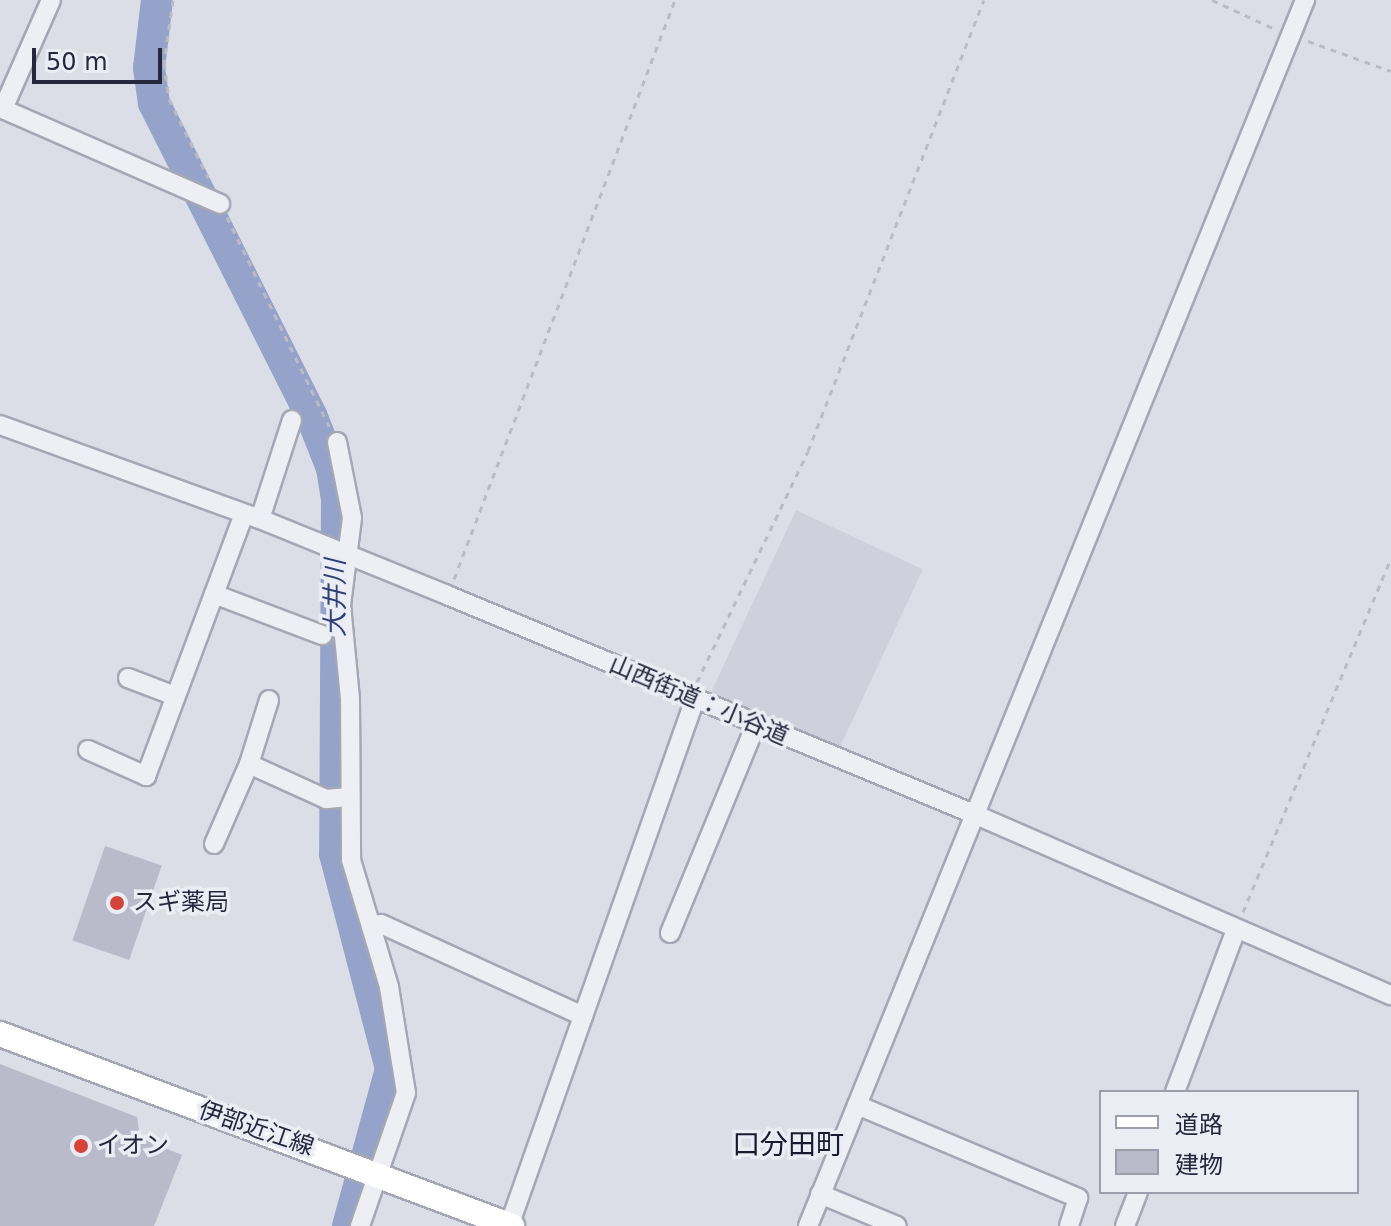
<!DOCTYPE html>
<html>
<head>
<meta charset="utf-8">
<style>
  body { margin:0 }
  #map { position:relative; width:1391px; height:1226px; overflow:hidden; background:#dcdee7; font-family:"DejaVu Sans","Noto Sans JP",sans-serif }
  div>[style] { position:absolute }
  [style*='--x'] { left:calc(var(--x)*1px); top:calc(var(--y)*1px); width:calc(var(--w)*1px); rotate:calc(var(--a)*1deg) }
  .built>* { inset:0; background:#ced0dc; transform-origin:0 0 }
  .river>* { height:32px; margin:-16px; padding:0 16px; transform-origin:16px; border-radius:16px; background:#95a2c9 }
  .building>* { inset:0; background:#b9bbca; transform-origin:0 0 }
  .path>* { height:3px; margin-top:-1.5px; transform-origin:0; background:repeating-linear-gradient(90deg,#babbc5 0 6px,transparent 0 12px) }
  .roads { filter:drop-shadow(2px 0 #a5a7b4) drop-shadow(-2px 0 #a5a7b4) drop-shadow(0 2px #a5a7b4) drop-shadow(0 -2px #a5a7b4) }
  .minor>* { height:18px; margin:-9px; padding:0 9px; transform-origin:9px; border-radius:9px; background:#eeeff5 }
  .major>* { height:24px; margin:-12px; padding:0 12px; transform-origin:12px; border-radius:12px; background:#fff }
  .dots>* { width:22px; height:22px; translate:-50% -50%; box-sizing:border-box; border:4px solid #ebedf4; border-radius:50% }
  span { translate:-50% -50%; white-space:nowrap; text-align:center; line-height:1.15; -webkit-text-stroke:7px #ebedf4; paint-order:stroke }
  .street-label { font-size:24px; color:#25283d }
  .poi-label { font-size:24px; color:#25283d }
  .left { translate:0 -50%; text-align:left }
  .water-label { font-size:26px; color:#2e3d72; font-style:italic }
  .quarter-label { font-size:28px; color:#181a2e }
  .legend { position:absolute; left:1099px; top:1090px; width:260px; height:104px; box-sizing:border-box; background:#ebedf4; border:2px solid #9c9eab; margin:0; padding:10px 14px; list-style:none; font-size:24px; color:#25283d }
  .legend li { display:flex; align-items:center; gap:16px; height:40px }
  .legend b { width:40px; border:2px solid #9c9eab }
  .scale { position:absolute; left:32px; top:48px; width:130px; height:36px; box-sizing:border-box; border:4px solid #25283d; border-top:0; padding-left:10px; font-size:24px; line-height:28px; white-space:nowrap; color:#25283d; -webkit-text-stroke:6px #ebedf4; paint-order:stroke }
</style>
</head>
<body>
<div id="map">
  <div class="built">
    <div style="left:796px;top:510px;width:140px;height:203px;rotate:25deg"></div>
  </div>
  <div class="river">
    <div style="--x:157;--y:0;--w:68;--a:96.7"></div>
    <div style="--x:149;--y:68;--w:35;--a:82"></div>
    <div style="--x:154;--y:103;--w:349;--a:63.3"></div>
    <div style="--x:311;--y:415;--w:57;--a:68.4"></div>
    <div style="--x:332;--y:468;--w:32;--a:81"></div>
    <div style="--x:337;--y:500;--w:354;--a:90.3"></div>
    <div style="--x:335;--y:854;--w:222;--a:75.4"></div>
    <div style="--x:391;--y:1069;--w:163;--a:105.3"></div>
  </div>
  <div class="building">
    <div style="left:105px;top:846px;width:60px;height:100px;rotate:19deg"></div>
    <div style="clip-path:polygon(0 1064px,137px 1117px,140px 1138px,182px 1155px,154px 1226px,0 1226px)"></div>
  </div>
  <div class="path">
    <div style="--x:173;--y:0;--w:64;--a:98.1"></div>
    <div style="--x:164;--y:63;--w:36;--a:82"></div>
    <div style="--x:169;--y:99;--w:88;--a:63.7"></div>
    <div style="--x:1212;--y:0;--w:69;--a:24.7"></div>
    <div style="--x:1308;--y:41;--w:88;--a:19.9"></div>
    <div style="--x:227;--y:217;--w:233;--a:64"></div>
    <div style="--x:454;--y:579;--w:620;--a:-69.11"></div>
    <div style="--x:697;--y:682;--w:256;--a:-64.3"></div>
    <div style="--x:808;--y:451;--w:484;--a:-68.7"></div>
    <div style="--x:1243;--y:912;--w:384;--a:-67.3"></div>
  </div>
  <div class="roads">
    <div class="minor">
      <div style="--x:51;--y:0;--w:119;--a:113.8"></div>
      <div style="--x:3;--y:109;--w:237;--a:23.6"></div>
      <div style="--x:0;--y:425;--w:276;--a:19.9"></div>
      <div style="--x:260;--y:519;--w:202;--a:22.1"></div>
      <div style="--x:447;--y:595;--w:571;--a:22.57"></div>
      <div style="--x:974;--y:814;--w:455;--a:23.5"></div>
      <div style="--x:337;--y:442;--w:77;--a:78.8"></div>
      <div style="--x:352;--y:518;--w:88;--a:97.2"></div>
      <div style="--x:341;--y:605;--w:94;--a:84.5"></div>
      <div style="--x:350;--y:699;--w:161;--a:89.6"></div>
      <div style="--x:351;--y:860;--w:133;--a:73.3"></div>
      <div style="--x:389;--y:987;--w:107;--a:80.9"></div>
      <div style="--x:406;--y:1093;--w:141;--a:109.1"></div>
      <div style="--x:260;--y:519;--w:104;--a:-72.1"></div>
      <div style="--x:214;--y:594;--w:116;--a:20.8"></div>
      <div style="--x:128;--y:678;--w:50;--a:21"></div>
      <div style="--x:88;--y:750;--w:64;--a:24.1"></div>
      <div style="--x:146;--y:776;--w:280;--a:-69.5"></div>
      <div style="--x:249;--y:764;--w:67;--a:-72.6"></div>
      <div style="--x:214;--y:844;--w:87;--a:-66.4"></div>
      <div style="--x:249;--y:764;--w:85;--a:24.4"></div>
      <div style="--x:326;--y:799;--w:23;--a:-5"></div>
      <div style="--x:371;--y:927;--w:10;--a:-17"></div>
      <div style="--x:381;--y:924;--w:222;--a:24.5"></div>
      <div style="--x:670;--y:933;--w:226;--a:-67.6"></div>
      <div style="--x:1175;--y:1092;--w:173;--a:-69.4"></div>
      <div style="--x:857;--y:1105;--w:240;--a:22.8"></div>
      <div style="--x:1078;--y:1198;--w:29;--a:108"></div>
      <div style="--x:820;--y:1194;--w:83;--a:22.6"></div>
      <div style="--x:509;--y:1226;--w:559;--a:-70.56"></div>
      <div style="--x:808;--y:1226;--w:1323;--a:-67.93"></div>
      <div style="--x:1125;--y:1226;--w:36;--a:-69"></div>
    </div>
    <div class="major">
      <div style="--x:0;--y:1034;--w:547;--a:20.56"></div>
    </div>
  </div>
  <div class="dots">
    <div style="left:117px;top:903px;background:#d3453a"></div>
    <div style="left:81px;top:1146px;background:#d3453a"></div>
  </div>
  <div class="street-label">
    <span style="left:699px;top:701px;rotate:23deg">山西街道：小谷道</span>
    <span style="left:256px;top:1129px;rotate:19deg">伊部近江線</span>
  </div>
  <div class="poi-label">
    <span class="left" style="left:133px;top:903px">スギ薬局</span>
    <span class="left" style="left:97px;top:1146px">イオン</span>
  </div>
  <div class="water-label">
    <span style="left:336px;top:598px;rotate:-90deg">大井川</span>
  </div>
  <div class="quarter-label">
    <span style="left:788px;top:1145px">口分田町</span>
  </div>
  <ul class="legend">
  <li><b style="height:10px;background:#fff"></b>道路</li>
  <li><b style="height:22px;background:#b9bbca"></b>建物</li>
  </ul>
  <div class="scale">50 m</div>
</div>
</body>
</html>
